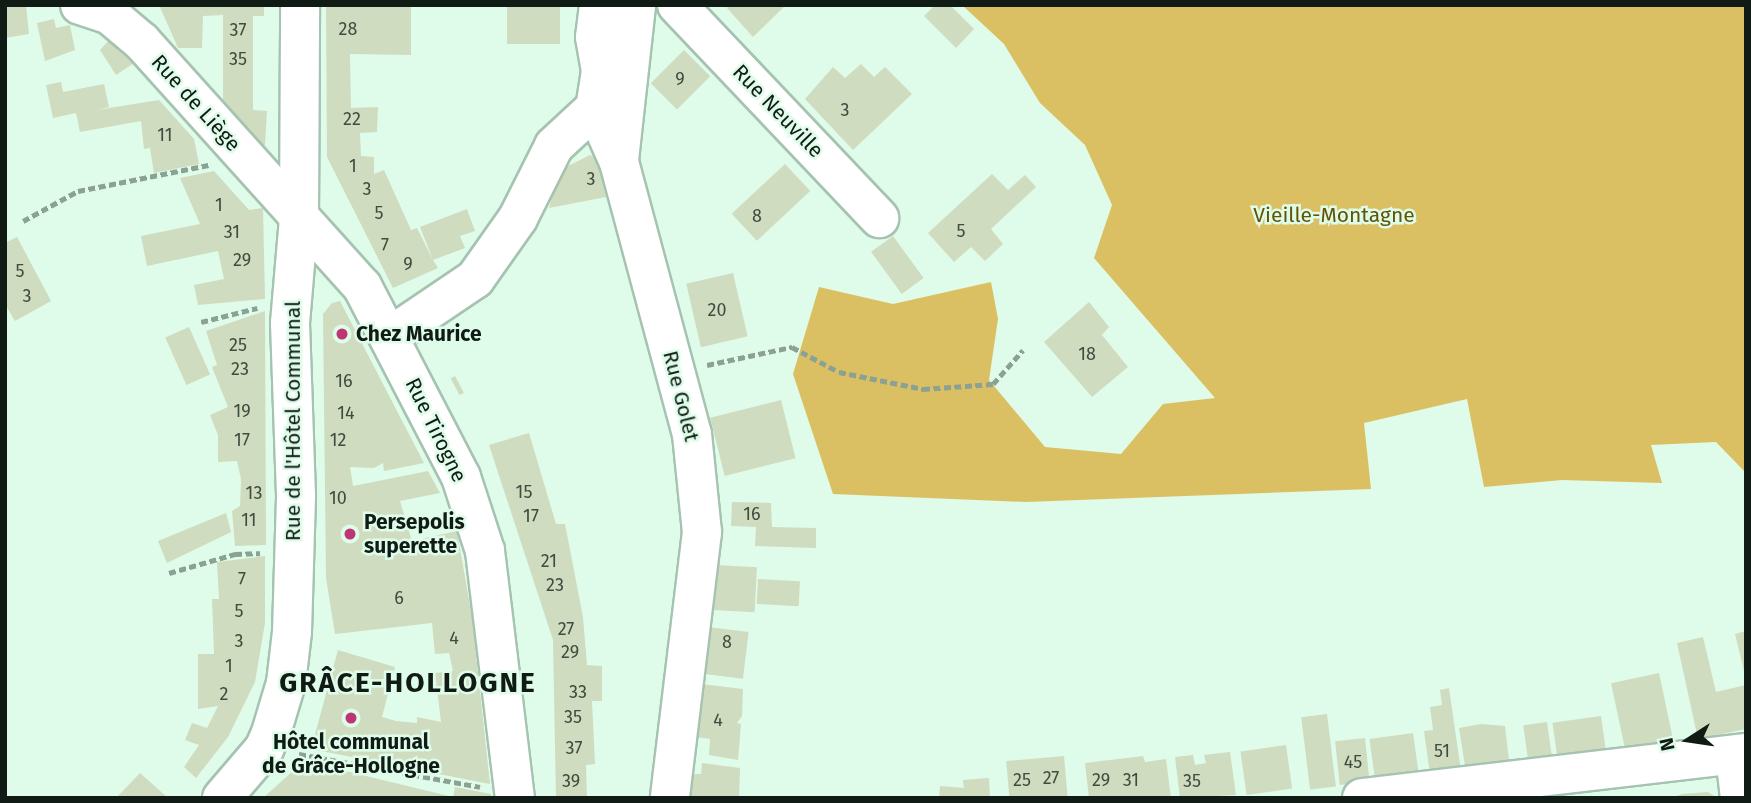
<!DOCTYPE html>
<html>
<head>
<meta charset="utf-8">
<style>
  body { margin:0 }
  #map { position:relative; width:1751px; height:803px; overflow:hidden; background:#defce9; font-family:"Fira Sans",sans-serif }
  div>[style] { position:absolute }
  [style*='--x'] { left:calc(var(--x)*1px); top:calc(var(--y)*1px); width:calc(var(--w)*1px); rotate:calc(var(--a)*1deg) }
  .forest>* { inset:0; background:#dbc063 }
  .building>* { inset:0; background:#d0dcbf; transform-origin:0 0 }
  .path>* { height:4.5px; margin-top:-2.25px; transform-origin:0; background:repeating-linear-gradient(90deg,#8ba193 0 7px,transparent 0 10.5px) }
  .roads { filter:drop-shadow(2px 0 #a6c3b1) drop-shadow(-2px 0 #a6c3b1) drop-shadow(0 2px #a6c3b1) drop-shadow(0 -2px #a6c3b1) }
  .minor>* { height:38px; margin:-19px; padding:0 19px; transform-origin:19px; border-radius:19px; background:#fff }
  .dots>* { width:19px; height:19px; translate:-50% -50%; box-sizing:border-box; border:4px solid #defce9; border-radius:50% }
  span { translate:-50% -50%; white-space:nowrap; text-align:center; line-height:1.15; -webkit-text-stroke:5px #defce9; paint-order:stroke }
  .number-label { font-size:18px; color:#414b40 }
  .number-label span { -webkit-text-stroke-width:0 }
  .street-label { font-size:21px; color:#111b15 }
  .park-label { font-size:21px; color:#645205 }
  .poi-label { font-size:21px; color:#111b15; font-weight:700 }
  .left { translate:0 -50%; text-align:left }
  .district-label { font-size:28px; color:#111b15; font-weight:700; letter-spacing:2px }
  .frame { position:absolute; inset:0; border:7px solid #111b15; pointer-events:none }
  .north { position:absolute; left:1653px; top:705px; width:70px; height:70px; -webkit-text-stroke:5px #defce9; paint-order:stroke; rotate:258deg; font-size:19px; font-weight:700; line-height:28px; text-align:center; color:#111b15 }
  .north::after { content:''; display:block; margin:auto; width:24px; height:32px; background:#111b15; clip-path:polygon(50% 0,100% 100%,50% 72%,0 100%) }
</style>
</head>
<body>
<div id="map">
  <div class="forest">
    <div style="clip-path:polygon(962px 5px,1746px 5px,1746px 473px,1716px 442px,1651px 445px,1662px 483px,1562px 480px,1484px 487px,1467px 399px,1364px 423px,1371px 489px,1026px 502px,833px 494px,793px 374px,819px 287px,893px 304px,991px 282px,998px 319px,989px 380px,1045px 447px,1121px 454px,1163px 404px,1215px 398px,1094px 258px,1112px 205px,1085px 145px,1040px 103px,1004px 44px)"></div>
  </div>
  <div class="building">
    <div style="clip-path:polygon(26px 5px,29px 34px,5px 38px,5px 6px)"></div>
    <div style="clip-path:polygon(159px 5px,264px 5px,264px 16px,253px 16px,253px 110px,267px 111px,265px 145px,257px 145px,223px 110px,223px 15px,203px 16px,202px 48px,178px 48px)"></div>
    <div style="clip-path:polygon(326px 5px,411px 5px,411px 55px,350px 54px,351px 108px,378px 107px,377px 132px,360px 133px,361px 156px,374px 157px,374px 174px,384px 170px,411px 230px,417px 228px,433px 260px,420px 227px,467px 209px,475px 231px,460px 236px,465px 248px,433px 260px,438px 268px,393px 288px,327px 157px)"></div>
    <div style="left:507px;top:5px;width:53px;height:39px"></div>
    <div style="clip-path:polygon(730px 5px,786px 5px,753px 37px,727px 8px)"></div>
    <div style="clip-path:polygon(935px 5px,950px 5px,974px 29px,956px 48px,924px 16px)"></div>
    <div style="clip-path:polygon(54px 19px,56px 28px,70px 25px,75px 50px,45px 61px,37px 23px)"></div>
    <div style="clip-path:polygon(112px 37px,134px 63px,116px 75px,100px 50px)"></div>
    <div style="left:684px;top:50px;width:37px;height:47px;rotate:45deg"></div>
    <div style="clip-path:polygon(861px 64px,874px 77px,885px 67px,912px 94px,853px 150px,805px 99px,833px 67px,845px 78px)"></div>
    <div style="clip-path:polygon(61px 82px,63px 92px,104px 84px,109px 107px,97px 110px,159px 100px,194px 139px,199px 164px,154px 173px,150px 148px,144px 149px,141px 121px,80px 132px,76px 113px,53px 118px,46px 85px)"></div>
    <div style="clip-path:polygon(590px 155px,598px 159px,606px 197px,549px 208px,560px 170px)"></div>
    <div style="left:785px;top:164px;width:37px;height:73px;rotate:47deg"></div>
    <div style="clip-path:polygon(214px 171px,249px 210px,263px 208px,265px 299px,198px 305px,194px 285px,224px 279px,218px 251px,147px 266px,141px 236px,200px 224px,180px 178px)"></div>
    <div style="clip-path:polygon(992px 174px,1008px 190px,1025px 175px,1036px 187px,991px 229px,1003px 244px,985px 261px,971px 247px,954px 262px,928px 233px)"></div>
    <div style="left:893px;top:236px;width:52px;height:27px;rotate:54deg"></div>
    <div style="clip-path:polygon(17px 237px,51px 301px,15px 321px,5px 304px,5px 243px)"></div>
    <div style="left:733px;top:273px;width:65px;height:48px;rotate:77deg"></div>
    <div style="clip-path:polygon(340px 301px,424px 463px,384px 471px,383px 463px,374px 468px,350px 467px,353px 486px,428px 471px,440px 493px,400px 501px,412px 541px,457px 531px,472px 617px,490px 784px,311px 749px,338px 650px,395px 667px,382px 717px,396px 721px,417px 723px,417px 717px,441px 722px,435px 673px,453px 671px,449px 653px,435px 654px,432px 623px,335px 634px,326px 578px,323px 314px,332px 303px)"></div>
    <div style="clip-path:polygon(1089px 302px,1109px 327px,1102px 335px,1128px 367px,1092px 397px,1044px 342px)"></div>
    <div style="clip-path:polygon(265px 311px,266px 545px,235px 546px,232px 511px,240px 506px,241px 479px,237px 461px,218px 462px,218px 435px,210px 415px,228px 407px,212px 367px,217px 365px,206px 331px)"></div>
    <div style="left:189px;top:327px;width:52px;height:26px;rotate:66deg"></div>
    <div style="left:455px;top:376px;width:19px;height:5px;rotate:62deg"></div>
    <div style="left:781px;top:400px;width:60px;height:73px;rotate:76deg"></div>
    <div style="clip-path:polygon(529px 433px,556px 524px,565px 524px,583px 617px,587px 665px,602px 666px,602px 701px,592px 701px,595px 764px,586px 765px,587px 798px,556px 798px,553px 640px,489px 445px)"></div>
    <div style="clip-path:polygon(732px 502px,771px 503px,772px 527px,816px 528px,816px 548px,755px 546px,756px 527px,731px 526px)"></div>
    <div style="clip-path:polygon(226px 513px,231px 532px,167px 563px,158px 541px)"></div>
    <div style="clip-path:polygon(265px 556px,265px 623px,255px 682px,228px 737px,196px 778px,184px 767px,199px 745px,185px 740px,192px 723px,207px 728px,218px 706px,198px 709px,198px 654px,214px 654px,212px 599px,219px 599px,217px 562px)"></div>
    <div style="left:715px;top:565px;width:42px;height:45px;rotate:3deg"></div>
    <div style="left:758px;top:579px;width:42px;height:25px;rotate:3deg"></div>
    <div style="left:708px;top:627px;width:41px;height:47px;rotate:7deg"></div>
    <div style="clip-path:polygon(1746px 631px,1746px 674px,1745px 675px,1735px 634px)"></div>
    <div style="clip-path:polygon(1703px 637px,1716px 692px,1746px 685px,1746px 729px,1698px 739px,1677px 643px)"></div>
    <div style="left:1659px;top:673px;width:73px;height:49px;rotate:78deg"></div>
    <div style="clip-path:polygon(701px 684px,743px 689px,742px 716px,737px 723px,741px 724px,738px 760px,709px 755px,710px 739px,696px 737px)"></div>
    <div style="clip-path:polygon(1449px 688px,1461px 771px,1430px 774px,1424px 731px,1433px 730px,1430px 707px,1442px 705px,1440px 690px)"></div>
    <div style="left:1327px;top:714px;width:73px;height:26px;rotate:83deg"></div>
    <div style="left:1601px;top:716px;width:42px;height:49px;rotate:82deg"></div>
    <div style="left:1547px;top:722px;width:42px;height:24px;rotate:82deg"></div>
    <div style="clip-path:polygon(1481px 724px,1505px 726px,1510px 769px,1466px 772px,1459px 728px)"></div>
    <div style="left:1413px;top:733px;width:44px;height:44px;rotate:82deg"></div>
    <div style="left:1365px;top:738px;width:44px;height:30px;rotate:84deg"></div>
    <div style="left:1286px;top:745px;width:44px;height:46px;rotate:82deg"></div>
    <div style="clip-path:polygon(1230px 752px,1236px 795px,1180px 798px,1175px 757px,1193px 755px,1195px 765px,1206px 763px,1204px 755px)"></div>
    <div style="left:1064px;top:756px;width:42px;height:58px;rotate:85deg"></div>
    <div style="clip-path:polygon(1143px 756px,1145px 762px,1166px 759px,1171px 798px,1089px 798px,1085px 763px)"></div>
    <div style="clip-path:polygon(304px 761px,453px 797px,455px 787px,491px 794px,491px 798px,263px 798px)"></div>
    <div style="clip-path:polygon(702px 763px,740px 768px,739px 798px,689px 798px,691px 774px,701px 774px)"></div>
    <div style="clip-path:polygon(140px 773px,168px 798px,116px 798px)"></div>
    <div style="clip-path:polygon(989px 778px,990px 798px,939px 798px,940px 786px,964px 788px,963px 780px)"></div>
    <div style="clip-path:polygon(1708px 792px,1717px 798px,1672px 798px,1682px 794px)"></div>
  </div>
  <div class="path">
    <div style="--x:23;--y:221;--w:63;--a:-28.6"></div>
    <div style="--x:78;--y:191;--w:133;--a:-11.3"></div>
    <div style="--x:201;--y:322;--w:58;--a:-14"></div>
    <div style="--x:707;--y:365;--w:87;--a:-12"></div>
    <div style="--x:792;--y:347;--w:53;--a:28"></div>
    <div style="--x:839;--y:372;--w:86;--a:11.4"></div>
    <div style="--x:923;--y:389;--w:70;--a:-4.1"></div>
    <div style="--x:993;--y:384;--w:45;--a:-48.6"></div>
    <div style="--x:169;--y:573;--w:69;--a:-16.1"></div>
    <div style="--x:235;--y:554;--w:25;--a:-2"></div>
    <div style="--x:299;--y:754;--w:184;--a:10.3"></div>
  </div>
  <div class="roads">
    <div class="minor">
      <div style="--x:80;--y:5;--w:32;--a:18"></div>
      <div style="--x:110;--y:15;--w:42;--a:40.2"></div>
      <div style="--x:142;--y:42;--w:329;--a:48"></div>
      <div style="--x:362;--y:286;--w:215;--a:62.6"></div>
      <div style="--x:461;--y:477;--w:78;--a:72"></div>
      <div style="--x:485;--y:551;--w:249;--a:83.1"></div>
      <div style="--x:599;--y:5;--w:32;--a:97"></div>
      <div style="--x:595;--y:37;--w:35;--a:80"></div>
      <div style="--x:601;--y:71;--w:37;--a:99"></div>
      <div style="--x:595;--y:108;--w:59;--a:66"></div>
      <div style="--x:619;--y:162;--w:282;--a:75"></div>
      <div style="--x:692;--y:434;--w:99;--a:84.2"></div>
      <div style="--x:702;--y:532;--w:268;--a:96.9"></div>
      <div style="--x:677;--y:5;--w:294;--a:46.5"></div>
      <div style="--x:619;--y:160;--w:156;--a:-83.7"></div>
      <div style="--x:389;--y:337;--w:104;--a:-34"></div>
      <div style="--x:475;--y:279;--w:75;--a:-54.8"></div>
      <div style="--x:518;--y:218;--w:80;--a:-63.4"></div>
      <div style="--x:554;--y:146;--w:56;--a:-42.8"></div>
      <div style="--x:1735;--y:755;--w:43;--a:83.4"></div>
      <div style="--x:222;--y:798;--w:65;--a:-49.4"></div>
      <div style="--x:264;--y:749;--w:17;--a:-66"></div>
      <div style="--x:271;--y:733;--w:52;--a:-73.3"></div>
      <div style="--x:286;--y:683;--w:51;--a:-83.3"></div>
      <div style="--x:292;--y:632;--w:137;--a:-88.3"></div>
      <div style="--x:296;--y:495;--w:172;--a:-92"></div>
      <div style="--x:290;--y:323;--w:105;--a:-85.1"></div>
      <div style="--x:299;--y:218;--w:213;--a:-89.7"></div>
      <div style="--x:1362;--y:798;--w:387;--a:-6.7"></div>
    </div>
  </div>
  <div class="dots">
    <div style="left:342px;top:334px;background:#bd3573"></div>
    <div style="left:350px;top:534px;background:#bd3573"></div>
    <div style="left:351px;top:718px;background:#bd3573"></div>
  </div>
  <div class="number-label">
    <span style="left:348px;top:29px">28</span>
    <span style="left:238px;top:30px">37</span>
    <span style="left:238px;top:59px">35</span>
    <span style="left:680px;top:79px">9</span>
    <span style="left:845px;top:110px">3</span>
    <span style="left:352px;top:119px">22</span>
    <span style="left:165px;top:135px">11</span>
    <span style="left:353px;top:166px">1</span>
    <span style="left:591px;top:179px">3</span>
    <span style="left:367px;top:189px">3</span>
    <span style="left:219px;top:205px">1</span>
    <span style="left:379px;top:213px">5</span>
    <span style="left:757px;top:216px">8</span>
    <span style="left:961px;top:231px">5</span>
    <span style="left:232px;top:232px">31</span>
    <span style="left:385px;top:245px">7</span>
    <span style="left:242px;top:260px">29</span>
    <span style="left:408px;top:264px">9</span>
    <span style="left:20px;top:271px">5</span>
    <span style="left:27px;top:296px">3</span>
    <span style="left:717px;top:310px">20</span>
    <span style="left:238px;top:345px">25</span>
    <span style="left:1087px;top:354px">18</span>
    <span style="left:240px;top:369px">23</span>
    <span style="left:344px;top:381px">16</span>
    <span style="left:242px;top:411px">19</span>
    <span style="left:346px;top:413px">14</span>
    <span style="left:242px;top:440px">17</span>
    <span style="left:338px;top:440px">12</span>
    <span style="left:524px;top:492px">15</span>
    <span style="left:254px;top:493px">13</span>
    <span style="left:338px;top:498px">10</span>
    <span style="left:752px;top:514px">16</span>
    <span style="left:531px;top:516px">17</span>
    <span style="left:249px;top:520px">11</span>
    <span style="left:549px;top:561px">21</span>
    <span style="left:242px;top:579px">7</span>
    <span style="left:555px;top:585px">23</span>
    <span style="left:399px;top:598px">6</span>
    <span style="left:239px;top:611px">5</span>
    <span style="left:566px;top:629px">27</span>
    <span style="left:454px;top:638px">4</span>
    <span style="left:239px;top:641px">3</span>
    <span style="left:727px;top:642px">8</span>
    <span style="left:570px;top:652px">29</span>
    <span style="left:229px;top:666px">1</span>
    <span style="left:578px;top:692px">33</span>
    <span style="left:224px;top:694px">2</span>
    <span style="left:573px;top:717px">35</span>
    <span style="left:718px;top:720px">4</span>
    <span style="left:574px;top:748px">37</span>
    <span style="left:1442px;top:751px">51</span>
    <span style="left:1353px;top:762px">45</span>
    <span style="left:1051px;top:778px">27</span>
    <span style="left:1022px;top:780px">25</span>
    <span style="left:1101px;top:780px">29</span>
    <span style="left:1131px;top:780px">31</span>
    <span style="left:571px;top:781px">39</span>
    <span style="left:1192px;top:781px">35</span>
  </div>
  <div class="street-label">
    <span style="left:196px;top:103px;rotate:48deg">Rue de Liège</span>
    <span style="left:778px;top:111px;rotate:46deg">Rue Neuville</span>
    <span style="left:681px;top:396px;rotate:76deg">Rue Golet</span>
    <span style="left:293px;top:421px;rotate:-90deg">Rue de l'Hôtel Communal</span>
    <span style="left:436px;top:430px;rotate:64deg">Rue Tirogne</span>
  </div>
  <div class="park-label">
    <span style="left:1334px;top:215px">Vieille-Montagne</span>
  </div>
  <div class="poi-label">
    <span class="left" style="left:356px;top:334px">Chez Maurice</span>
    <span class="left" style="left:364px;top:534px">Persepolis<br>superette</span>
    <span style="left:351px;top:754px">Hôtel communal<br>de Grâce-Hollogne</span>
  </div>
  <div class="district-label">
    <span style="left:408px;top:683px">GRÂCE-HOLLOGNE</span>
  </div>
  <div class="frame"></div>
  <div class="north">N</div>
</div>
</body>
</html>
